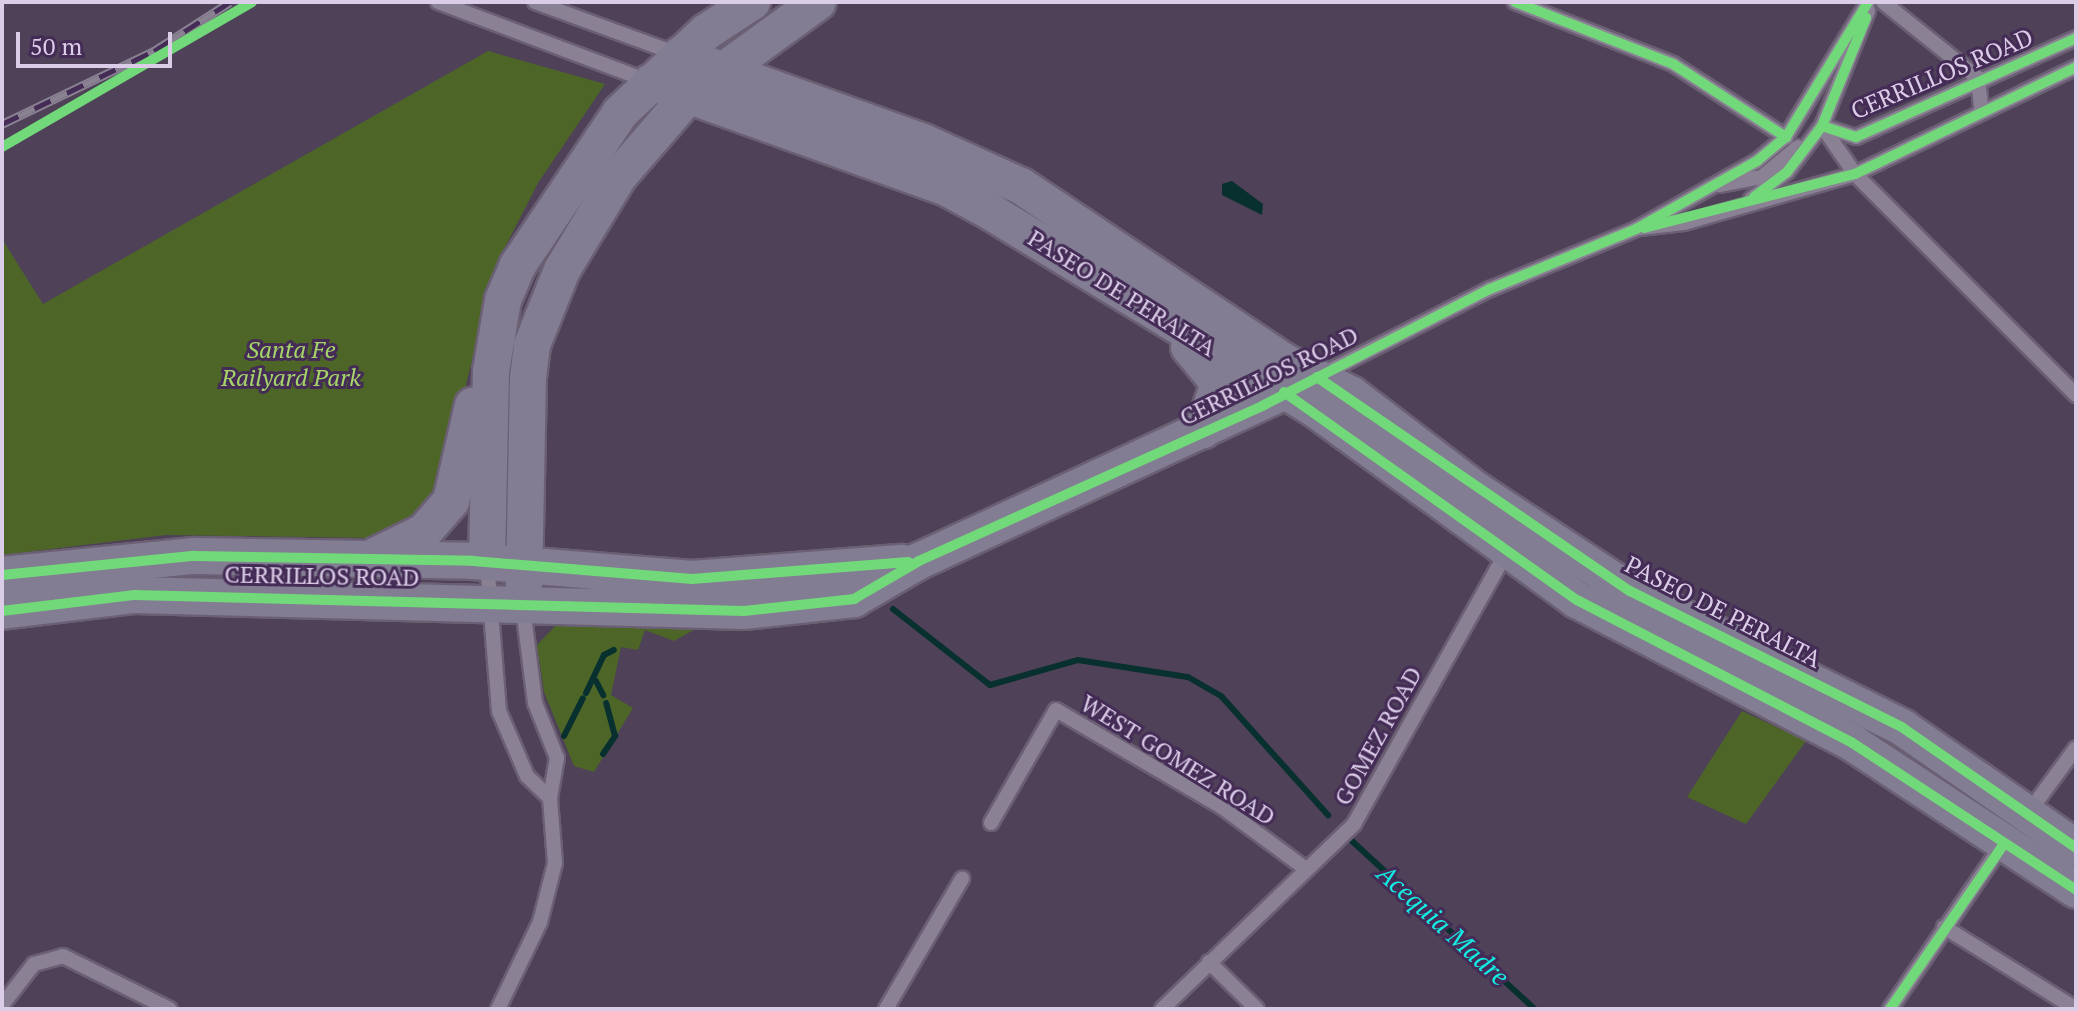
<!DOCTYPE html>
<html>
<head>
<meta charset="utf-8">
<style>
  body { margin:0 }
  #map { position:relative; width:2078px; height:1011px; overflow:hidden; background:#4e4158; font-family:"PT Serif",serif }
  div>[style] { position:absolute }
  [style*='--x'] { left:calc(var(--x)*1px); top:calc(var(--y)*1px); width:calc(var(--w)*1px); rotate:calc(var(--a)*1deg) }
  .green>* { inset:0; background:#4d6628 }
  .water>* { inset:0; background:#07302f }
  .stream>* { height:6px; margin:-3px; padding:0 3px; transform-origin:3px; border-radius:3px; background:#07302f }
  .roads { filter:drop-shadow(2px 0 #6b5f74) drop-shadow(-2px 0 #6b5f74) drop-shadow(0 2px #6b5f74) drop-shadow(0 -2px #6b5f74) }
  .minor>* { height:14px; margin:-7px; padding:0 7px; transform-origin:7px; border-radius:7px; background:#8b8194 }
  .major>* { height:36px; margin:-18px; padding:0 18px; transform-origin:18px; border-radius:18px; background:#827d92 }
  .rail>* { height:9px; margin-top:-4.5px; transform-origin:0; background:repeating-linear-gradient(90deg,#442c56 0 18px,#8a8193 0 36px); box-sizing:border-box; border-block:2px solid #8a8193 }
  .cycleway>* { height:10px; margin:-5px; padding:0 5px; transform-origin:5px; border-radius:5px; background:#71d979 }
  span { translate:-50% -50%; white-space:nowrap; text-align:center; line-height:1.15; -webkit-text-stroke:6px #442c56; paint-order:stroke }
  .street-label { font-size:24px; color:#dbcde8 }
  .park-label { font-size:24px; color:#a5d469; font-style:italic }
  .water-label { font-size:26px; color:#14ede3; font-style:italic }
  .frame { position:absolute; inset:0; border:4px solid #dbcde8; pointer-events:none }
  .scale { position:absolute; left:16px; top:32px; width:156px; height:36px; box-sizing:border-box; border:4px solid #dbcde8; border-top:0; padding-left:10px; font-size:24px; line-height:28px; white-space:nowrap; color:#dbcde8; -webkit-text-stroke:6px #442c56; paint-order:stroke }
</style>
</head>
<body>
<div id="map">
  <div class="green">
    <div style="clip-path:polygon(488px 51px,605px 84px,538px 183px,499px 259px,440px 483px,420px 515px,374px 538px,166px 535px,2px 555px,2px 239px,43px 304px)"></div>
    <div style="clip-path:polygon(561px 620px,699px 627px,674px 641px,645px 630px,638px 650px,621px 647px,611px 695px,633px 708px,594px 772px,574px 766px,544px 692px,537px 645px)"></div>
    <div style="clip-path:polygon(1742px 711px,1806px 741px,1746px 824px,1687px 797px)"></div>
  </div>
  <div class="water">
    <div style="clip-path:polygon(1232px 181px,1263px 204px,1262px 215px,1222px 195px,1222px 184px)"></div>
  </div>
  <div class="stream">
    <div style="--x:893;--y:609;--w:123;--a:38.1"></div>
    <div style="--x:990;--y:685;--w:91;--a:-15.9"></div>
    <div style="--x:1078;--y:660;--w:111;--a:8.8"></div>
    <div style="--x:1188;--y:677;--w:39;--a:30"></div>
    <div style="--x:1222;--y:697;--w:159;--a:48.1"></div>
    <div style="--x:596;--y:681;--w:16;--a:63"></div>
    <div style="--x:586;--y:693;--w:42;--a:-64.7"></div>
    <div style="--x:604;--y:655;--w:11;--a:-27"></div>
    <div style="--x:564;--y:736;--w:42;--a:-63.4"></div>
    <div style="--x:603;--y:754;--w:22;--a:-56"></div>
    <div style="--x:615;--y:736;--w:34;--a:-105"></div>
    <div style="--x:1352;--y:841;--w:248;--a:42.6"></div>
  </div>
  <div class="roads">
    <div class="minor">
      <div style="--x:438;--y:2;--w:228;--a:20.6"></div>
      <div style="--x:535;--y:2;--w:154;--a:20.1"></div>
      <div style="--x:1515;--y:2;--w:170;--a:21.4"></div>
      <div style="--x:1673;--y:64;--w:135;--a:32.9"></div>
      <div style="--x:1883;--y:2;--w:122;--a:38.7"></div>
      <div style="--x:1978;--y:78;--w:29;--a:84"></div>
      <div style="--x:1822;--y:126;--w:58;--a:55.5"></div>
      <div style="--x:1855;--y:174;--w:313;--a:45"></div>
      <div style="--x:1822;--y:126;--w:36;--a:18"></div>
      <div style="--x:1856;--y:137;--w:241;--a:-24.2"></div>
      <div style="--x:1719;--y:185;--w:44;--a:-10.5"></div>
      <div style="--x:1762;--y:177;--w:47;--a:-39.8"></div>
      <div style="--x:1751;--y:199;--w:45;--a:-36.9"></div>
      <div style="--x:1787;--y:172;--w:58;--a:-52.7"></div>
      <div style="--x:1822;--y:126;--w:124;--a:-68.2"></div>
      <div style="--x:1640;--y:228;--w:44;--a:-6.5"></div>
      <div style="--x:1684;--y:223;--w:178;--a:-16"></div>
      <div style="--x:1855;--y:174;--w:246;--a:-25.8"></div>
      <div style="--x:1321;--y:375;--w:190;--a:-27"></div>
      <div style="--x:1490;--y:289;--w:158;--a:-22.3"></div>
      <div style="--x:1636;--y:229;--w:139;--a:-29.3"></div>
      <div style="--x:1757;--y:161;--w:38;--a:-40"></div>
      <div style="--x:1786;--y:137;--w:158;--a:-58.7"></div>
      <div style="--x:487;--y:562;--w:149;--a:85.4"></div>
      <div style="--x:499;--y:711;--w:71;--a:66.7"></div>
      <div style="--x:527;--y:776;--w:32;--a:44"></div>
      <div style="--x:2026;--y:816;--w:84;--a:-53.7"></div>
      <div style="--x:991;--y:823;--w:130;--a:-60.1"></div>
      <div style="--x:1056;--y:710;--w:192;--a:30.3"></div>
      <div style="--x:1222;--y:807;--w:101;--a:36.5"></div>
      <div style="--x:1944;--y:927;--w:155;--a:31.8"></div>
      <div style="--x:1209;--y:962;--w:67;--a:44.4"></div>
      <div style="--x:2;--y:1005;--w:52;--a:-52"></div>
      <div style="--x:34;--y:964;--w:30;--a:-15"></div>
      <div style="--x:63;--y:956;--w:119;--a:26.4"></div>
      <div style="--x:498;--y:1009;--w:97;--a:-64.2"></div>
      <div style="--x:540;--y:922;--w:61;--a:-75.7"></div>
      <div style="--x:555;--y:863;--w:65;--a:-94.4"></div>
      <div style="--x:550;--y:798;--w:41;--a:-80.1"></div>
      <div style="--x:557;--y:758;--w:59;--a:-111.8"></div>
      <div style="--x:535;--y:703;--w:96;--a:-97.2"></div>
      <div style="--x:886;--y:1009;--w:151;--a:-59.7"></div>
      <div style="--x:1162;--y:1009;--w:267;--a:-43.9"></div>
      <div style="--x:1354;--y:824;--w:313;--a:-60.7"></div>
      <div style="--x:1890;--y:1009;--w:200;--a:-55.6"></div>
    </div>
    <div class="major">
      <div style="--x:680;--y:55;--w:258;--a:19.7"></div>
      <div style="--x:923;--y:142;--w:107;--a:24.2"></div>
      <div style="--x:1021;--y:186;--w:315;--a:33.7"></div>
      <div style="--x:1283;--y:361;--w:77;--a:26.2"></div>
      <div style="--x:1352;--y:395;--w:160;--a:37.4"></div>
      <div style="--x:1479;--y:492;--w:181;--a:33.3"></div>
      <div style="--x:1630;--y:591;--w:305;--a:26.6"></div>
      <div style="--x:1903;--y:728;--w:211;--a:34.7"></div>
      <div style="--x:651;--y:82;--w:314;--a:19.7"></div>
      <div style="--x:947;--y:188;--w:50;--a:28.6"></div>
      <div style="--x:991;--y:212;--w:379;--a:31.3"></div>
      <div style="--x:1315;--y:409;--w:324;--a:36.1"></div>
      <div style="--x:1577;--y:600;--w:309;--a:27.4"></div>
      <div style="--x:1851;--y:742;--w:269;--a:33.3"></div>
      <div style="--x:1189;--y:347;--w:47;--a:50.2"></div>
      <div style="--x:1219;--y:383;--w:50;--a:108.8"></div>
      <div style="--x:377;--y:555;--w:52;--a:-26.1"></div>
      <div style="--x:424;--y:532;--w:41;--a:-48.9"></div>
      <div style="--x:451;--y:501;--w:98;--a:-77.1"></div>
      <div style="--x:487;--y:562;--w:191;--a:-88.8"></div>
      <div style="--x:491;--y:371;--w:72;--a:-80.4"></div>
      <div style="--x:503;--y:300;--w:38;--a:-67"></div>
      <div style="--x:518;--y:265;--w:183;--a:-56.1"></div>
      <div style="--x:620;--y:113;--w:118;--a:-43.3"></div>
      <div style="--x:706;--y:32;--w:55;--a:-33.1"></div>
      <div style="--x:2;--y:575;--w:193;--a:-5.7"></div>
      <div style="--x:194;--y:556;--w:279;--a:1"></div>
      <div style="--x:473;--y:561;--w:220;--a:4.7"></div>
      <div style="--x:692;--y:579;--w:211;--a:-4.4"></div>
      <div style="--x:524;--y:585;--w:207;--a:-88.9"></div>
      <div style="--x:528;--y:378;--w:33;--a:-83"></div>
      <div style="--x:532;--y:345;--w:81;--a:-68.2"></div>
      <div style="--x:562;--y:270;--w:110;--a:-58.8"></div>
      <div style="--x:619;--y:176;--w:106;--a:-49.2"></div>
      <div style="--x:688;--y:96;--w:160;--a:-35.9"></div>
      <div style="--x:2;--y:611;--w:134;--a:-6.9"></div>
      <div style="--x:135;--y:595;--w:609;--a:1.5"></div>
      <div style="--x:744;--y:611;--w:111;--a:-6.2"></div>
      <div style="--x:854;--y:599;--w:75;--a:-30.3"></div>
      <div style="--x:919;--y:561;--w:421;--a:-24.9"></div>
    </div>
  </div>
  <div class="rail">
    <div style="--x:2;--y:124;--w:169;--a:-25.7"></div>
    <div style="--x:154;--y:51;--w:90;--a:-32.8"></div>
  </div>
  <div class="cycleway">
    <div style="--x:1515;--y:2;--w:170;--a:21.4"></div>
    <div style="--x:1673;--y:64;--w:135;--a:32.9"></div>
    <div style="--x:1822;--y:126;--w:36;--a:18"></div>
    <div style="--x:1856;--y:137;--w:241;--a:-24.2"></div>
    <div style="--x:2;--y:147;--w:289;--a:-30.1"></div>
    <div style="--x:1754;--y:197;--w:41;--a:-37.1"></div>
    <div style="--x:1787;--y:172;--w:58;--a:-52.7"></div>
    <div style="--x:1822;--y:126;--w:117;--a:-67.8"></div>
    <div style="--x:1644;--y:228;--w:218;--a:-14.4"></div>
    <div style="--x:1855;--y:174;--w:246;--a:-25.8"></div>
    <div style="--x:1317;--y:377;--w:379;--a:34.4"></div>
    <div style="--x:1630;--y:591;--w:305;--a:26.6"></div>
    <div style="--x:1903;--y:728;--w:211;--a:34.7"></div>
    <div style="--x:1284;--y:392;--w:359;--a:35.4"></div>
    <div style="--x:1577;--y:600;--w:309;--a:27.4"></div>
    <div style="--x:1851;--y:742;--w:269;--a:33.3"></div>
    <div style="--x:2;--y:575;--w:193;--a:-5.7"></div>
    <div style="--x:194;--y:556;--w:279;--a:1"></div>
    <div style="--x:473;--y:561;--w:220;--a:4.7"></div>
    <div style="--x:692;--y:579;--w:217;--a:-4.5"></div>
    <div style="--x:2;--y:611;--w:134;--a:-6.9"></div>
    <div style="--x:135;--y:595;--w:609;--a:1.5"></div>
    <div style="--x:744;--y:611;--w:111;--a:-6.2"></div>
    <div style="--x:854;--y:599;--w:75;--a:-30.3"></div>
    <div style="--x:919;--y:561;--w:379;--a:-24.3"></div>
    <div style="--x:1264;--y:405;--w:254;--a:-27.2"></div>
    <div style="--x:1490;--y:289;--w:158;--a:-22.3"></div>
    <div style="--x:1636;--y:229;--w:139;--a:-29.3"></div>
    <div style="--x:1757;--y:161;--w:38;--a:-40"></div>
    <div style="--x:1786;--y:137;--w:158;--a:-58.7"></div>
    <div style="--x:1890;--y:1009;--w:201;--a:-55.4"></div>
  </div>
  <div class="street-label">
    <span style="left:1942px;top:74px;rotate:-23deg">CERRILLOS ROAD</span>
    <span style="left:1122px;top:293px;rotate:32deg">PASEO DE PERALTA</span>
    <span style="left:1269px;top:376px;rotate:-26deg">CERRILLOS ROAD</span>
    <span style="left:322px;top:576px;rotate:1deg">CERRILLOS ROAD</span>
    <span style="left:1723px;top:612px;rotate:27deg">PASEO DE PERALTA</span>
    <span style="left:1378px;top:736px;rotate:-61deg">GOMEZ ROAD</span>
    <span style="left:1178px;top:760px;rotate:32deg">WEST GOMEZ ROAD</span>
  </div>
  <div class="park-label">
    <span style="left:291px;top:364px">Santa Fe<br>Railyard Park</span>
  </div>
  <div class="water-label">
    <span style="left:1443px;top:925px;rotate:42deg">Acequia Madre</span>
  </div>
  <div class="frame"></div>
  <div class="scale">50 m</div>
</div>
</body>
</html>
